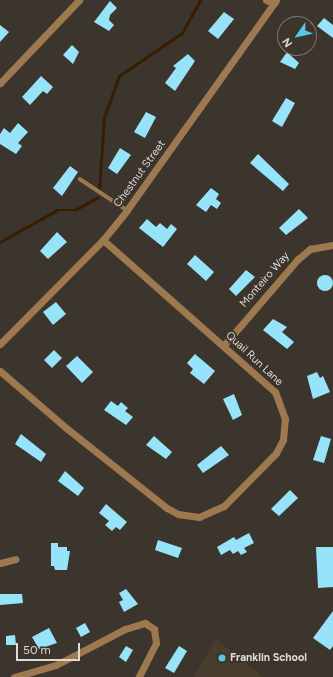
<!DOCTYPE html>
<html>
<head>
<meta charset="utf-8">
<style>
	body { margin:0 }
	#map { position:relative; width:333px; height:677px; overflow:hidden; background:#3c352d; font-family:Figtree,sans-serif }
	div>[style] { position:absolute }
	.built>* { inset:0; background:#483c2f }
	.stream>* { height:2.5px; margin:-1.25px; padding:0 1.25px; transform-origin:1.25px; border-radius:1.25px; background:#371e00 }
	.building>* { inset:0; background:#97e4fa }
	.round { border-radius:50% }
	.service>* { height:3.5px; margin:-1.75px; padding:0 1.75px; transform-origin:1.75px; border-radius:1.75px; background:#9e7950 }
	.minor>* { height:7px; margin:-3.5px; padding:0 3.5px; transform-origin:3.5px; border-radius:3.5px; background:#9e7950 }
	.dots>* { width:11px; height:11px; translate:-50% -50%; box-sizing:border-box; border:2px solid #3c352d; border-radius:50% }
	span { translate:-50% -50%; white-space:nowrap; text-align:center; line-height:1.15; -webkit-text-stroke:4px #3c352d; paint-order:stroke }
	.street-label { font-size:11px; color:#dfdad6 }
	.poi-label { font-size:11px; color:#dfdad6; font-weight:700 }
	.left { translate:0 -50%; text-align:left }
	.north { position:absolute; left:277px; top:16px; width:40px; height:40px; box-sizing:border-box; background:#3c352d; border:1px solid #7d7771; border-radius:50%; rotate:236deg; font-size:11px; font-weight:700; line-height:16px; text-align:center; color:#dfdad6 }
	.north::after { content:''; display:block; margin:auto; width:14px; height:18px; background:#59c8e4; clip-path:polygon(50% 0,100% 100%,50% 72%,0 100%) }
	.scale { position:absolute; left:16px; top:643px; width:64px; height:18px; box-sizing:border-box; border:2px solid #dfdad6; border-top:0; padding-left:5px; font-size:12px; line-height:14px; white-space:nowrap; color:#dfdad6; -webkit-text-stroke:3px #3c352d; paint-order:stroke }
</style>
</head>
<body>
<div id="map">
	<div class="built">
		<i style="clip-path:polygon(216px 639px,263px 677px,193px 677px)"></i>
	</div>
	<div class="stream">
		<i style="left:99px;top:190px;width:72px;rotate:-86deg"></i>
		<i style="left:104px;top:118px;width:45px;rotate:-70.3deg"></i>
		<i style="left:119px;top:76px;width:76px;rotate:-34.3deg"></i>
		<i style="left:182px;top:33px;width:38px;rotate:-61deg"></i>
		<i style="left:0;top:242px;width:65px;rotate:-29.3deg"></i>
		<i style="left:57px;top:210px;width:18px"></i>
		<i style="left:75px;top:210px;width:26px;rotate:-29deg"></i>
	</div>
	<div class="building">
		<i style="clip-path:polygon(110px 1px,117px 8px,110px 15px,109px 20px,114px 25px,109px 31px,94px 22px)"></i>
		<i style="clip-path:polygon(224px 12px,234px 19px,218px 39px,208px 31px)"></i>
		<i style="clip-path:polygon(324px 18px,333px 25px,333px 38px,317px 26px)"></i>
		<i style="clip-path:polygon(0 25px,9px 32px,0 42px)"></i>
		<i style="clip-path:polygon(72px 45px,79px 52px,73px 64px,63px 55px)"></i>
		<i style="clip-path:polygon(287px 52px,299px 63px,295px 69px,280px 62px)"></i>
		<i style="clip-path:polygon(188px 54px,195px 61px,175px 91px,165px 83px,176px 68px,173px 66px)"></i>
		<i style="clip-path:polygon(41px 76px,53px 87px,47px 94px,43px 91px,30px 105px,22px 97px)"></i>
		<i style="clip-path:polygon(286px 98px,295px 103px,282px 127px,272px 121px)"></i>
		<i style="clip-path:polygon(146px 112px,156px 117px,145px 138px,134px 132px)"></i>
		<i style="clip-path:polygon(18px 123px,28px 132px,18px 143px,22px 146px,16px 154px,0 144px,0 134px,4px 128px,10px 133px)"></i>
		<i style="clip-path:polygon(120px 148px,131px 155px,117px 174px,108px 168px)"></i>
		<i style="clip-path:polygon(258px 154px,289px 184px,283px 191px,250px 163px)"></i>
		<i style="clip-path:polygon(70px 166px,78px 172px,62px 196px,53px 188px)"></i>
		<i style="clip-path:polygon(211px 188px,219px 194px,216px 199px,221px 203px,217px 209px,211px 205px,206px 212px,196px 205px)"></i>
		<i style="clip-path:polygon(299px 209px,308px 218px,286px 235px,279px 228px)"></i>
		<i style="clip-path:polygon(147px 219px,156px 227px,160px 223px,167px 229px,171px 224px,177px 229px,163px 247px,139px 228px)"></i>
		<i style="clip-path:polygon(57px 232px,67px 242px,48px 259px,40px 251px)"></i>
		<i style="clip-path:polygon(195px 255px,214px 272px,206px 281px,187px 264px)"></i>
		<i style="clip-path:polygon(246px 270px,255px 277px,236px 296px,229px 289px)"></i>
		<i class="round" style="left:317px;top:275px;width:16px;height:16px"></i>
		<i style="clip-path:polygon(56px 302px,66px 314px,53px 325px,43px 312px)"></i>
		<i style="clip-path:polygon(273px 319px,287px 327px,282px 332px,294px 342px,287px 349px,263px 330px)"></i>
		<i style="clip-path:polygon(54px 350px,62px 358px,52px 368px,44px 360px)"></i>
		<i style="clip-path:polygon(195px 354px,215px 371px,204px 384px,190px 373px,193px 369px,187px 363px)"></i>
		<i style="clip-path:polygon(77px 356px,93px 372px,82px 383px,66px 366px)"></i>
		<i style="clip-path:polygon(317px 372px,320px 378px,323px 376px,330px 392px,313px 399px,307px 376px)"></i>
		<i style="clip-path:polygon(234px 394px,242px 415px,233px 420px,223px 399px)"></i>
		<i style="clip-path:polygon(111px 401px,118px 406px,121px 402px,128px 408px,125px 411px,133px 417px,126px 425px,104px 410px)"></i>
		<i style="clip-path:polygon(21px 434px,46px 454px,41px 462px,15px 444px)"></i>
		<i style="clip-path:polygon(154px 436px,172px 452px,166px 459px,146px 445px)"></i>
		<i style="clip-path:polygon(321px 436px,331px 439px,324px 463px,313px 460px)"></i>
		<i style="clip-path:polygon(221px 446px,229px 455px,203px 473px,197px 465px)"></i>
		<i style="clip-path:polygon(65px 471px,84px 488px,78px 496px,58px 481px)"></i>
		<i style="clip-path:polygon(290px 490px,298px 498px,279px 516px,271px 509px)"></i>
		<i style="clip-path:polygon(106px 504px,127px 522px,120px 530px,116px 527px,112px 531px,105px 525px,109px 521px,99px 513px)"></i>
		<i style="clip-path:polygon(249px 533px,254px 543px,244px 548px,247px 552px,241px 555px,238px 551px,233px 554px,230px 550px,221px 555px,217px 547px,234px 537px,236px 540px)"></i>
		<i style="clip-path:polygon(158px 540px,182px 548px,178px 558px,155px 550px)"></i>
		<i style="clip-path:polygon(51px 543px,58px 543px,58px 547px,67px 547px,67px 551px,70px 551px,67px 570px,55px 570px,54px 566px,51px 566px)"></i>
		<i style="clip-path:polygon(316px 547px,333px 547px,333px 587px,318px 588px)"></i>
		<i style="clip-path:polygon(126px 589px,138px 604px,124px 612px,119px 602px,123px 600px,119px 593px)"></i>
		<i style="clip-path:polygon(0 594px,22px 594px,23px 603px,0 605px)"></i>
		<i style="clip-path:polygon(333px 611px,333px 646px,330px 650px,313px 638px)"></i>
		<i style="clip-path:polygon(85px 623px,90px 632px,81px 637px,76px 628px)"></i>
		<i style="clip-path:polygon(49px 628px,57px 643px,39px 649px,32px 637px)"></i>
		<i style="clip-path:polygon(15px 635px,16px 645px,6px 645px,6px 636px)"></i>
		<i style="clip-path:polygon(126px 646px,133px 650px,126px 662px,119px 657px)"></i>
		<i style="clip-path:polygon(179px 646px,187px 651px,174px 673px,165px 668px)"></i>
	</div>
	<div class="service">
		<i style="left:80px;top:179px;width:56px;rotate:33.4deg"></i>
	</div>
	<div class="minor">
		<i style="left:266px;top:0;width:9px;rotate:21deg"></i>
		<i style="left:0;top:83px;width:115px;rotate:-46.4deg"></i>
		<i style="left:0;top:344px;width:146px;rotate:-45.3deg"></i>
		<i style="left:103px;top:240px;width:38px;rotate:-51deg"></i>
		<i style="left:127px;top:210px;width:257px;rotate:-54.6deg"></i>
		<i style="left:224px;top:345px;width:113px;rotate:-49.3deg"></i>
		<i style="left:298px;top:259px;width:16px;rotate:-40deg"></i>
		<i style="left:310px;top:249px;width:23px;rotate:-10deg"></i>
		<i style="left:0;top:371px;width:86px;rotate:40.7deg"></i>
		<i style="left:65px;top:427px;width:130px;rotate:38.5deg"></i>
		<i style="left:167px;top:508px;width:13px;rotate:29deg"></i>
		<i style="left:178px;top:514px;width:21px;rotate:8deg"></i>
		<i style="left:199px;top:517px;width:27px;rotate:-24deg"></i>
		<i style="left:224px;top:506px;width:74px;rotate:-45.5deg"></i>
		<i style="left:276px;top:453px;width:15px;rotate:-62deg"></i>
		<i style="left:283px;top:440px;width:21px;rotate:-85deg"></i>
		<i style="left:285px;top:419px;width:29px;rotate:-110deg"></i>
		<i style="left:275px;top:392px;width:230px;rotate:-138.5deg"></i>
		<i style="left:0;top:563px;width:16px;rotate:-14deg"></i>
		<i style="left:14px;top:677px;width:44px;rotate:-15.9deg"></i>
		<i style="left:56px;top:665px;width:78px;rotate:-27.6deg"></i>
		<i style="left:125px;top:629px;width:21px;rotate:-17deg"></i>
		<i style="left:145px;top:623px;width:11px;rotate:34deg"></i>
		<i style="left:154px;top:629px;width:14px;rotate:82deg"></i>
		<i style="left:156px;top:643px;width:38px;rotate:117deg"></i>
	</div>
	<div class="dots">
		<i style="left:222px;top:658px;background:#59c8e4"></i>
	</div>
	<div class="street-label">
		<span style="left:140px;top:174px;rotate:-54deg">Chestnut Street</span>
		<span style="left:265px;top:280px;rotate:-49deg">Monteiro Way</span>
		<span style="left:254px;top:359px;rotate:43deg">Quail Run Lane</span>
	</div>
	<div class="poi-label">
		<span class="left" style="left:230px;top:658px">Franklin School</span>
	</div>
	<div class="north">N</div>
	<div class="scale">50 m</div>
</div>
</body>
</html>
